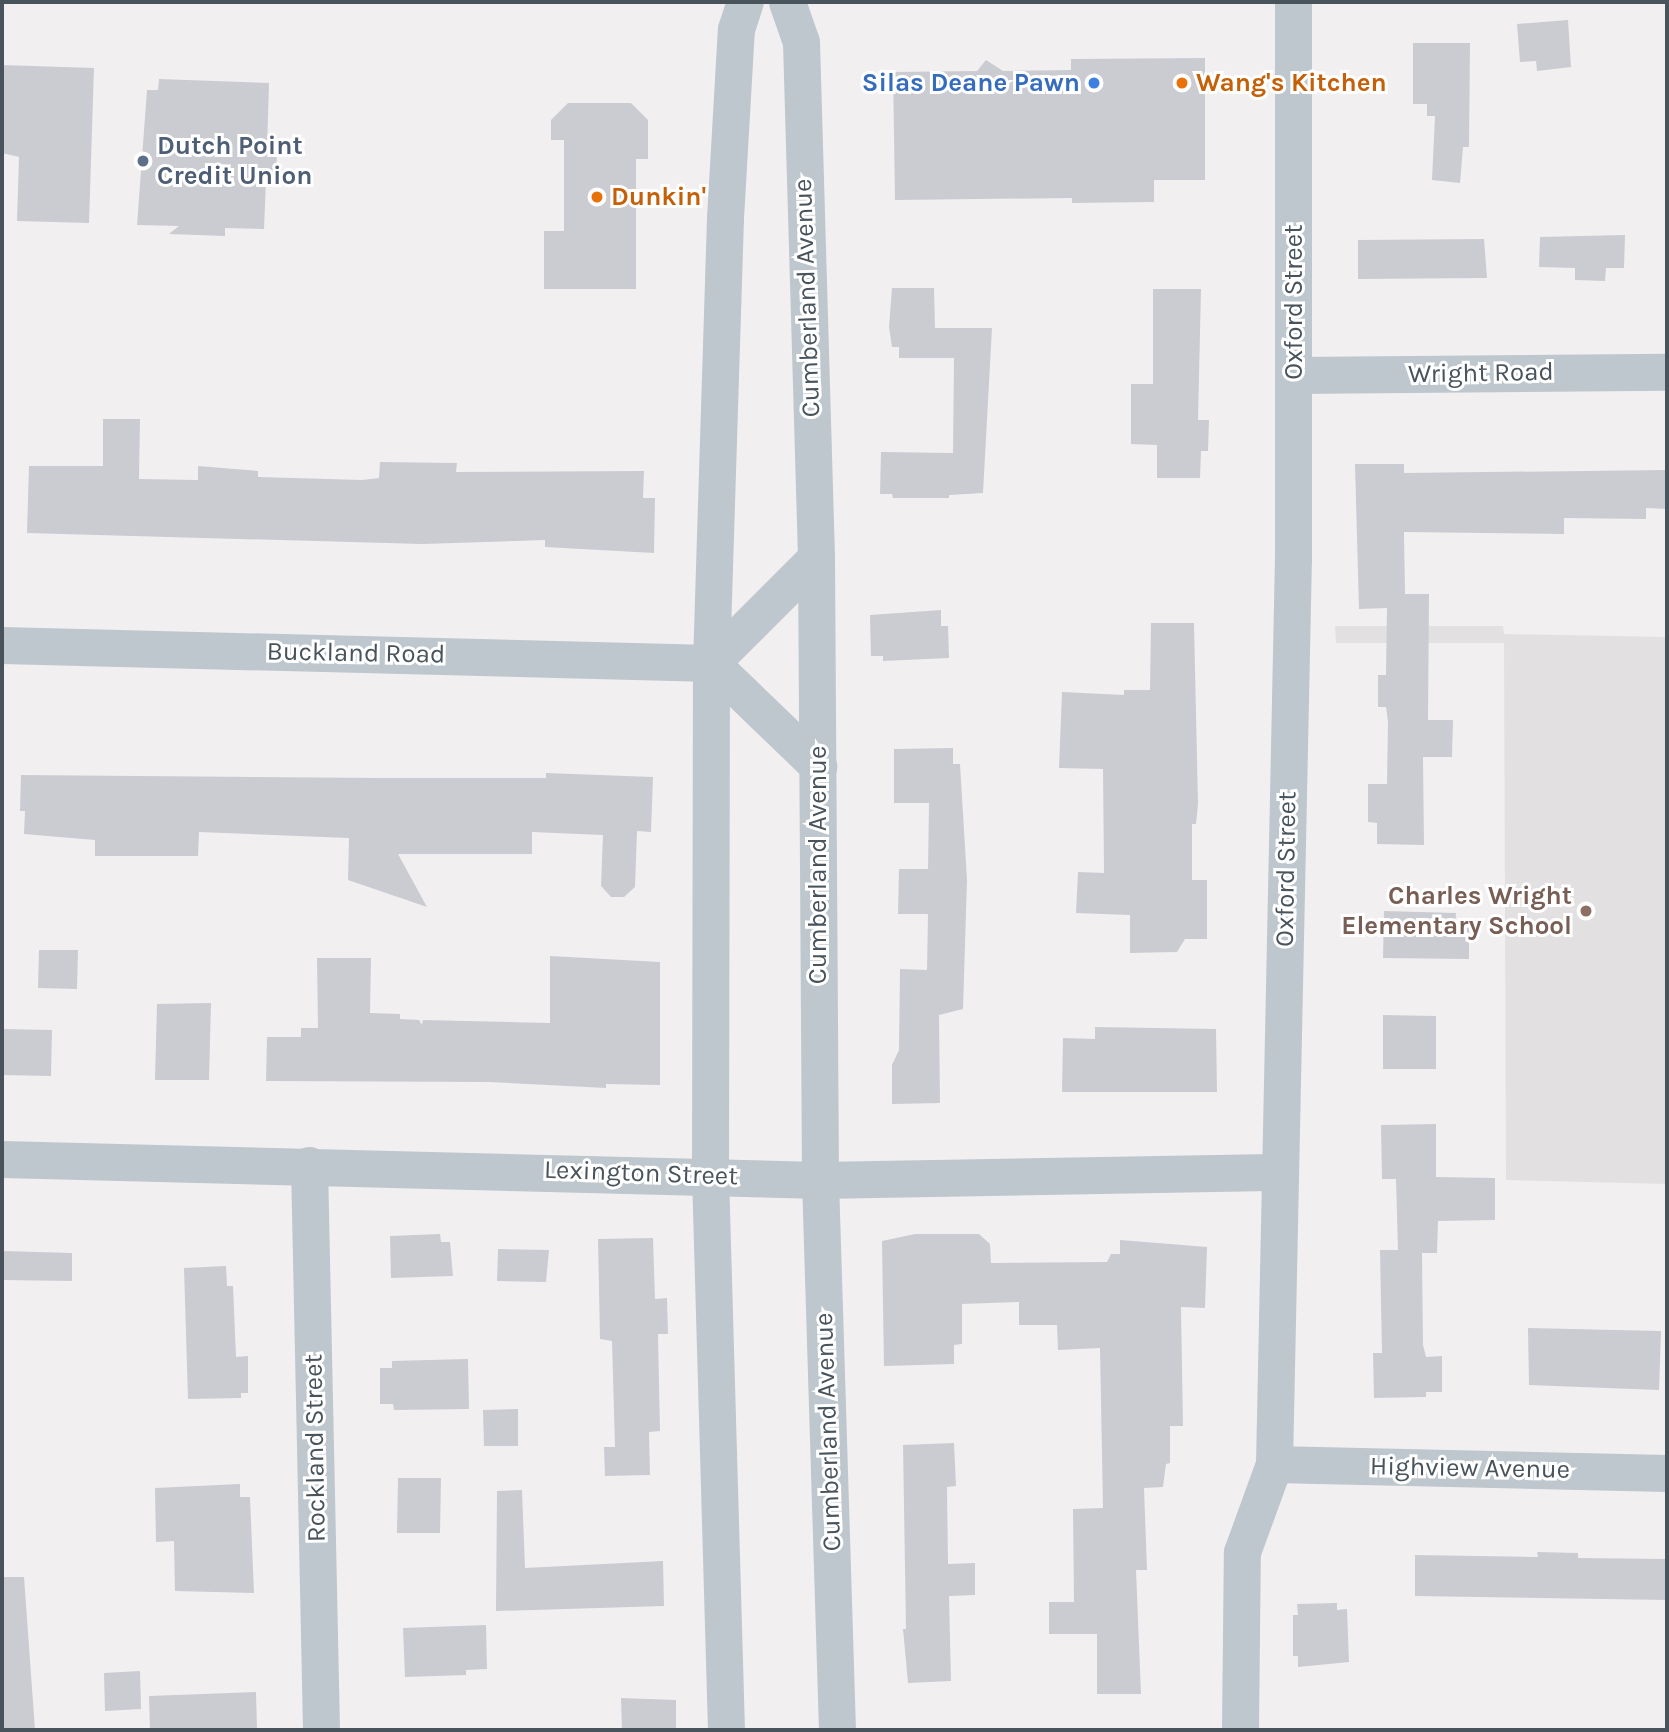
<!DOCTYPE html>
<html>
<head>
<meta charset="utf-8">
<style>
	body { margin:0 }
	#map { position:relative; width:1669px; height:1732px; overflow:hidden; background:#f2eff0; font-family:Karla,sans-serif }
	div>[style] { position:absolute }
	.education>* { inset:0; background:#e3e0e1 }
	.building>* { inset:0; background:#caccd2 }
	.street>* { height:37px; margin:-18.5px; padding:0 18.5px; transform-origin:18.5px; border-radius:18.5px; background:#bec7cd }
	.dots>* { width:19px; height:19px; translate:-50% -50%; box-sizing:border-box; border:4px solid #fff; border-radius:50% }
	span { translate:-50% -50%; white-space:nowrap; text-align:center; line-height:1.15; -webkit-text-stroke:6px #fff; paint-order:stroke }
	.shop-label { font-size:26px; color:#366cbe; font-weight:700 }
	.right { translate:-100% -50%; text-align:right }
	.food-label { font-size:26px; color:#c56008; font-weight:700 }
	.left { translate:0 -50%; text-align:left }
	.service-label { font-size:26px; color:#4e5e75; font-weight:700 }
	.street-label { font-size:26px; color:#48535c }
	.education-label { font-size:26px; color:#785e54; font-weight:700 }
	.frame { position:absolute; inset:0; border:4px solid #48535c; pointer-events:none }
</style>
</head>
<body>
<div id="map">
	<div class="education">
		<i style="clip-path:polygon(1335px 626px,1503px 626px,1504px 634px,1667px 637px,1667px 1184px,1506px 1180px,1504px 643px,1336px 643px)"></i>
	</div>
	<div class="building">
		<i style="clip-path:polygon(1568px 20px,1571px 67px,1537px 71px,1536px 61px,1520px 62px,1517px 24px)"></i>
		<i style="clip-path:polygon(1413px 43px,1470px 43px,1469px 147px,1463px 147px,1460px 183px,1432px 180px,1435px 116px,1427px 116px,1427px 104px,1413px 104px)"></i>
		<i style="clip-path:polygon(1205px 58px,1205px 180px,1154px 180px,1154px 202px,1072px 203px,1072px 198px,895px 200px,893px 72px,977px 71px,986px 60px,1003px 71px,1071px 70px,1071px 59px)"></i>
		<i style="clip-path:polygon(2px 65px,94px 68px,89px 223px,17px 221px,19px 157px,2px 153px)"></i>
		<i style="clip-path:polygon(159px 79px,269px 83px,267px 149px,277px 149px,276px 182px,266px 181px,264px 229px,225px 228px,225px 236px,169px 234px,179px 226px,137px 225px,147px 90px,158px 90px)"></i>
		<i style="clip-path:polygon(568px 103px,631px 103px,648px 120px,648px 159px,636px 159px,636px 289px,544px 289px,544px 231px,564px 231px,564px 140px,551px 140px,551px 120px)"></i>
		<i style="clip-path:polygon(1625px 235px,1624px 268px,1606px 268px,1605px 281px,1575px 280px,1575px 268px,1539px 267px,1540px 237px)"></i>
		<i style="clip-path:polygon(1484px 239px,1487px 278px,1358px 279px,1358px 240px)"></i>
		<i style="clip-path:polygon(892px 288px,934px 288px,935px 328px,992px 328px,983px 493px,949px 495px,949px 498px,893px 498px,892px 494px,880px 494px,881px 452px,953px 453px,954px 358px,899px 358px,899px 347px,892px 347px,889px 327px)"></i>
		<i style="clip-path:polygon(1153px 289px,1201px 289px,1198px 420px,1209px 420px,1208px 451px,1201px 451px,1200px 478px,1157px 478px,1157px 445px,1131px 444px,1131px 384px,1153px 384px)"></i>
		<i style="clip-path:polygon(103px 419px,140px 419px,139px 479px,198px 480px,198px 466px,258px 471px,258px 477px,362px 480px,379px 478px,380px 462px,457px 463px,456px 472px,644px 471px,643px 498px,655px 498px,654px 553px,545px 547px,545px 540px,422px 544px,27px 533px,29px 466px,103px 466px)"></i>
		<i style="clip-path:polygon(1355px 464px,1404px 464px,1404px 473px,1667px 470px,1667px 509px,1646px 508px,1646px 519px,1564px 518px,1564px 534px,1404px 532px,1405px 594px,1429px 594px,1428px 720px,1453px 720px,1452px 757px,1423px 757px,1424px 845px,1377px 844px,1377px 823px,1368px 822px,1368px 784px,1387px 784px,1388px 722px,1386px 707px,1378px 707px,1378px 675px,1386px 675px,1387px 608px,1359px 609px)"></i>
		<i style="clip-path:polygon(941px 610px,941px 626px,948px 626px,949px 658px,883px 661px,883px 656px,871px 656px,870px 615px)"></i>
		<i style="clip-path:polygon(1151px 623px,1194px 623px,1198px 804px,1196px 824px,1192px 824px,1192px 880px,1207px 880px,1207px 939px,1185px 939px,1177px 952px,1130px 953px,1130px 915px,1076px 913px,1078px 872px,1104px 873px,1103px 769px,1059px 768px,1062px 692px,1124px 695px,1124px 690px,1150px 690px)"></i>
		<i style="clip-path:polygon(953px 748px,953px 764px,960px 764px,967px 880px,963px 1009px,939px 1015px,940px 1103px,892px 1104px,892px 1065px,899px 1050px,900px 969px,927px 970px,928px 914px,898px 914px,899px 869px,928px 869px,929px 803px,894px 803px,894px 749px)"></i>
		<i style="clip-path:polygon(546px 773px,653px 777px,651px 832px,637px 831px,635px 887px,624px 897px,611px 897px,601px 886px,603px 835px,532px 832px,532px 854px,398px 854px,427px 907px,348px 880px,349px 838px,199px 832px,198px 856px,95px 856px,95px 840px,24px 834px,25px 811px,20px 811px,21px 775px,382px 778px,546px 778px)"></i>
		<i style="clip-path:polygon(1384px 911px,1456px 913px,1455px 928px,1469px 928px,1469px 959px,1383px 958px)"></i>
		<i style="clip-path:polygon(39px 950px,78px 950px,77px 989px,38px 988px)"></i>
		<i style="clip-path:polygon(550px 956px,660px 962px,660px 1085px,606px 1084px,606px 1088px,490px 1082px,266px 1081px,267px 1037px,301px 1037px,301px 1028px,318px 1028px,317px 958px,371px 958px,370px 1013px,400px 1014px,400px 1019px,419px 1020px,422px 1025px,423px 1020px,550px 1023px)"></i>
		<i style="clip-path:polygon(211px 1003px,209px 1080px,155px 1080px,157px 1004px)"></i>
		<i style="clip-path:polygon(1383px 1015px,1436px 1016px,1436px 1069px,1383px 1069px)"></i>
		<i style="clip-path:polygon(1095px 1027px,1216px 1029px,1217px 1092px,1062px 1092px,1063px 1038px,1095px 1039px)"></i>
		<i style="clip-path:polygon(2px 1029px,52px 1030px,51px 1076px,2px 1075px)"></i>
		<i style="clip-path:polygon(1436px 1124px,1436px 1177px,1495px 1178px,1495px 1220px,1438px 1221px,1437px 1253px,1422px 1253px,1423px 1345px,1426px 1357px,1442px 1356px,1442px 1392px,1426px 1392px,1426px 1397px,1374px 1398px,1373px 1353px,1382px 1353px,1380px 1250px,1398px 1250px,1396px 1179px,1382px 1179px,1381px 1125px)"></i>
		<i style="clip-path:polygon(440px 1234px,441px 1242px,450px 1242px,453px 1276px,391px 1278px,390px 1236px)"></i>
		<i style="clip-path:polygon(915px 1234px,979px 1234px,990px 1244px,991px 1263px,1107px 1262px,1111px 1254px,1120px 1254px,1120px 1240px,1207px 1247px,1205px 1308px,1181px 1307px,1183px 1426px,1170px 1426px,1170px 1463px,1166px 1464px,1163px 1487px,1144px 1488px,1147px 1570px,1136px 1570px,1141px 1694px,1097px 1694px,1097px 1634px,1049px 1634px,1049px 1602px,1074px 1602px,1073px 1509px,1103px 1508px,1100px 1348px,1058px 1350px,1057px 1325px,1019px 1325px,1019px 1302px,962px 1304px,962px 1344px,954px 1345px,954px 1364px,884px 1366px,882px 1241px)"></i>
		<i style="clip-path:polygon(653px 1238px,655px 1299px,667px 1298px,668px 1334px,658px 1334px,660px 1431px,649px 1432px,650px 1475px,605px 1476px,604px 1447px,615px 1447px,612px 1341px,600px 1339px,598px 1239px)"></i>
		<i style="clip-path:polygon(498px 1249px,549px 1250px,546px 1282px,497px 1281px)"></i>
		<i style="clip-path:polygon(2px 1251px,72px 1253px,72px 1281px,2px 1280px)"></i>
		<i style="clip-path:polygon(226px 1266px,227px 1286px,233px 1286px,236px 1357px,248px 1356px,248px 1393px,241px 1393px,241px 1398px,188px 1399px,184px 1268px)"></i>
		<i style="clip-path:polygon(1528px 1328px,1661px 1331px,1659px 1390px,1529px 1385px)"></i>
		<i style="clip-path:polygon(468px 1359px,469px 1409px,394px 1410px,393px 1404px,380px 1404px,380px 1368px,392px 1368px,392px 1361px)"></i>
		<i style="clip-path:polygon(518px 1409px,518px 1446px,484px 1446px,483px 1410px)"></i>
		<i style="clip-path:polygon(954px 1443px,956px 1486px,947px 1487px,948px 1564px,975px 1563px,975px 1595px,949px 1596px,951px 1681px,908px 1683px,903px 1629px,906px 1629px,903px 1445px)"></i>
		<i style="clip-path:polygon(398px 1478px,441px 1478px,440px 1533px,397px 1533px)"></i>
		<i style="clip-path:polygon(240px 1484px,240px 1497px,250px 1497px,254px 1593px,175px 1591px,174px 1541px,156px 1542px,155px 1488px)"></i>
		<i style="clip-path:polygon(522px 1490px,525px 1568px,663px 1561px,664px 1606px,496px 1611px,497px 1491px)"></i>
		<i style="clip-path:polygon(1537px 1552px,1578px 1553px,1578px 1558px,1667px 1559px,1667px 1600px,1415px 1596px,1415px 1555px,1538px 1557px)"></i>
		<i style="clip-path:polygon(2px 1577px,24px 1577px,35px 1730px,2px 1730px)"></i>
		<i style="clip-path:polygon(1337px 1603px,1337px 1610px,1347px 1609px,1349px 1662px,1298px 1667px,1298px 1656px,1293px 1656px,1293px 1615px,1298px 1615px,1297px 1604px)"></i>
		<i style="clip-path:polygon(486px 1625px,487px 1669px,466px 1670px,466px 1675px,405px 1677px,403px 1628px)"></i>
		<i style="clip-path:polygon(140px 1671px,141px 1709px,105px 1711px,104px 1673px)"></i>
		<i style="clip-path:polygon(256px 1692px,257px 1730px,150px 1730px,149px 1696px)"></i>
		<i style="clip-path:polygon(621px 1698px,676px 1700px,676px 1730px,622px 1730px)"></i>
	</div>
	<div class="street">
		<i style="left:787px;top:2px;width:42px;rotate:70.7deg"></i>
		<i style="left:801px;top:42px;width:516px;rotate:88.33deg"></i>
		<i style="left:816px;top:558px;width:622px;rotate:89.63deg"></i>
		<i style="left:820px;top:1180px;width:550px;rotate:88.23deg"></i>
		<i style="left:1294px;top:375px;width:373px;rotate:-0.5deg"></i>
		<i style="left:2px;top:645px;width:709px;rotate:1.45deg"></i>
		<i style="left:711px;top:663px;width:149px;rotate:43.9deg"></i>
		<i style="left:711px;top:663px;width:148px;rotate:-45deg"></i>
		<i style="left:2px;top:1159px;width:818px;rotate:1.47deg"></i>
		<i style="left:820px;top:1180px;width:460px;rotate:-1deg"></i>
		<i style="left:309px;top:1165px;width:565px;rotate:88.78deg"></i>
		<i style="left:1274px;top:1464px;width:393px;rotate:1.3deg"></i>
		<i style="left:726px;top:1730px;width:556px;rotate:-91.65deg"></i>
		<i style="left:710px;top:1174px;width:511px;rotate:-89.89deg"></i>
		<i style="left:711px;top:663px;width:445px;rotate:-88.2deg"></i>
		<i style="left:725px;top:218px;width:189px;rotate:-86.7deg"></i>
		<i style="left:736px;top:29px;width:28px;rotate:-72deg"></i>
		<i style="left:1240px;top:1730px;width:178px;rotate:-89.4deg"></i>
		<i style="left:1242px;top:1552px;width:94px;rotate:-70deg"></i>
		<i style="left:1274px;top:1464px;width:905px;rotate:-88.8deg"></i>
		<i style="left:1293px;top:559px;width:557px;rotate:-90deg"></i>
	</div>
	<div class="dots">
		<i style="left:1094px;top:83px;background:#3f7fe0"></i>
		<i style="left:1182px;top:83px;background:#e8710a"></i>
		<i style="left:143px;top:161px;background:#5c6f8a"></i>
		<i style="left:597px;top:197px;background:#e8710a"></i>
		<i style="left:1586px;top:911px;background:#8d6e63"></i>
	</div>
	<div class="shop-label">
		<span class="right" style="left:1080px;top:83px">Silas Deane Pawn</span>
	</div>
	<div class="food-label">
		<span class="left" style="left:1196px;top:83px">Wang's Kitchen</span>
		<span class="left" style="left:611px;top:197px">Dunkin'</span>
	</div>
	<div class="service-label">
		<span class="left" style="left:157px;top:161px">Dutch Point<br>Credit Union</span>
	</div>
	<div class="street-label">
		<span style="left:807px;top:298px;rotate:-92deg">Cumberland Avenue</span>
		<span style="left:1294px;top:302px;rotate:-90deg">Oxford Street</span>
		<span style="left:1481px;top:373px;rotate:-1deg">Wright Road</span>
		<span style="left:356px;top:653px;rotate:1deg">Buckland Road</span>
		<span style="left:818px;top:865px;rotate:-90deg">Cumberland Avenue</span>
		<span style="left:1286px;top:869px;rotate:-89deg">Oxford Street</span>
		<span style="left:641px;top:1173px;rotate:2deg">Lexington Street</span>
		<span style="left:828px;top:1432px;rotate:-92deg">Cumberland Avenue</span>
		<span style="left:315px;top:1448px;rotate:-91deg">Rockland Street</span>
		<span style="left:1470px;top:1468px;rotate:1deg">Highview Avenue</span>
	</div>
	<div class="education-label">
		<span class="right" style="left:1572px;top:911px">Charles Wright<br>Elementary School</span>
	</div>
	<div class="frame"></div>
</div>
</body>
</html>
